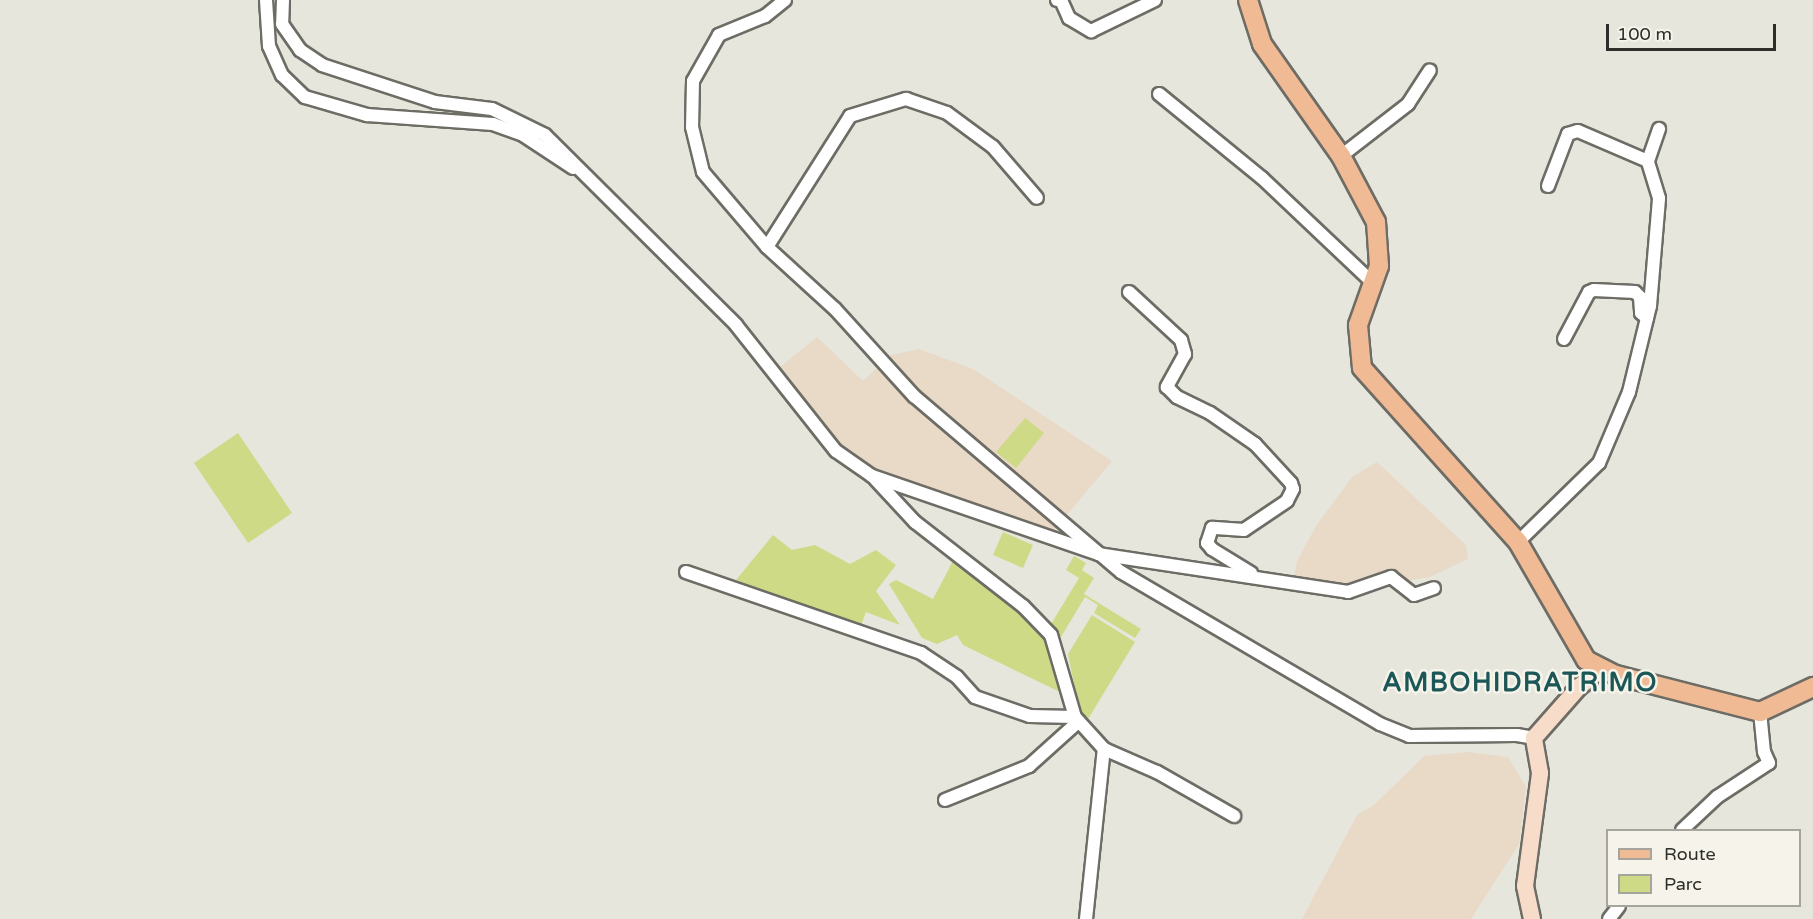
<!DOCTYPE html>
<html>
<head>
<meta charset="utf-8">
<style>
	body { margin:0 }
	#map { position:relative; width:1813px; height:919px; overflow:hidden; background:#e7e6dd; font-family:"Varela Round",sans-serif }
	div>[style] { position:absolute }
	.education>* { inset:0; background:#e9d9c7 }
	.green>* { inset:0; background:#ceda86 }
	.roads { filter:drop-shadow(2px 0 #6d6c65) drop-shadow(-2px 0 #6d6c65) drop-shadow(0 2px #6d6c65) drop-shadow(0 -2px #6d6c65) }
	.street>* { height:12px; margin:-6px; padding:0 6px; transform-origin:6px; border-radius:6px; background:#fff }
	.secondary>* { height:16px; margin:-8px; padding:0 8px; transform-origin:8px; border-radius:8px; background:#f8dcca }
	.primary>* { height:18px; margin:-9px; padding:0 9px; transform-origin:9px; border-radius:9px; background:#f0ba94 }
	span { translate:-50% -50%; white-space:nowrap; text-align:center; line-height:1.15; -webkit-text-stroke:5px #f5f3ea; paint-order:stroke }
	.district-label { font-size:26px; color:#1c5757; font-weight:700; letter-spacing:1.5px }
	.legend { position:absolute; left:1606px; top:829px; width:195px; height:78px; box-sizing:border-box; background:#f5f3ea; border:2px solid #a5a49d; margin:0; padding:8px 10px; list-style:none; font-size:18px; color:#2e2e2a }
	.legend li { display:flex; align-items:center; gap:12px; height:30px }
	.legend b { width:30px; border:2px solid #a5a49d }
	.scale { position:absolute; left:1606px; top:24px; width:170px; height:27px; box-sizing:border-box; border:3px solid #2e2e2a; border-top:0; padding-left:8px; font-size:18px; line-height:21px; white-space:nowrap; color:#2e2e2a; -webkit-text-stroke:4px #f5f3ea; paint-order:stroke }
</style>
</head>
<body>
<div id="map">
	<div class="education">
		<i style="clip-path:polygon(817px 337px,863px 381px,891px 355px,919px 349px,973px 369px,1112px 461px,1051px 534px,886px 475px,837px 447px,775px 371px)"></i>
		<i style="clip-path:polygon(1377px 462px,1466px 545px,1468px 559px,1430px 577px,1365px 588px,1294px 577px,1297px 561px,1316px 526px,1352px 477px)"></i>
		<i style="clip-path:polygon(1468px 752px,1508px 757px,1526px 787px,1519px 844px,1471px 919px,1302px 919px,1357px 815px,1374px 805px,1424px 756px)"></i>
	</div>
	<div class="green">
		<i style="clip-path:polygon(1025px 418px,1044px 433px,1016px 468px,996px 452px)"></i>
		<i style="clip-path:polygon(238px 433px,292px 513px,248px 543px,194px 463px)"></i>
		<i style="clip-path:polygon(1003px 532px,1033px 545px,1023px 568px,993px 555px)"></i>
		<i style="clip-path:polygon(773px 535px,792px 550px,815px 545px,850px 564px,876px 550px,896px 565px,876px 591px,900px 625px,866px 612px,860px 628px,736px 580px)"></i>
		<i style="clip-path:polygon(1074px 556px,1086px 563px,1082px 570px,1094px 578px,1084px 594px,1141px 629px,1135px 638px,1094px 613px,1098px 605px,1085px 597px,1061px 637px,1048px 629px,1079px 578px,1066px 570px)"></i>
		<i style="clip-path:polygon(954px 559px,1015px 604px,1043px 637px,1058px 663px,1062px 693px,963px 645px,957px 635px,937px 644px,922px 638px,889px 584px,896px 580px,933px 599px)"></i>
		<i style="clip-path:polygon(1092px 615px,1135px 642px,1088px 719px,1079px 709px,1068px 654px)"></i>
	</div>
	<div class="roads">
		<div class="street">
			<i style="left:266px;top:0;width:46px;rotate:86.3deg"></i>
			<i style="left:269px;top:46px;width:32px;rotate:66deg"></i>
			<i style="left:282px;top:75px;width:32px;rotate:44deg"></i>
			<i style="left:305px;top:97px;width:65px;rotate:16.2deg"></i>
			<i style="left:367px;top:115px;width:126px;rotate:4.1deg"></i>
			<i style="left:493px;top:124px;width:32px;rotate:20deg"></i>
			<i style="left:523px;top:135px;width:60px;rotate:33.4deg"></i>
			<i style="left:283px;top:0;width:24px;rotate:92deg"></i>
			<i style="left:282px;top:24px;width:32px;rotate:55deg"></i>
			<i style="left:300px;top:50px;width:27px;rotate:34deg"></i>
			<i style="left:322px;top:65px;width:119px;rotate:18.1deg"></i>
			<i style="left:435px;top:102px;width:57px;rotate:7deg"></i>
			<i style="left:492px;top:109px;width:59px;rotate:26.1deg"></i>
			<i style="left:545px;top:135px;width:269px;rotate:44.8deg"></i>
			<i style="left:736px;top:325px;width:161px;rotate:51.6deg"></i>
			<i style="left:836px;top:451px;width:44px;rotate:34.8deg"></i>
			<i style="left:872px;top:476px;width:239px;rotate:19deg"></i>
			<i style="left:1098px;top:554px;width:253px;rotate:8.6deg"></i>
			<i style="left:1348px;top:592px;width:46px;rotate:-19.2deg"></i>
			<i style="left:1391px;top:577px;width:29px;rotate:38deg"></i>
			<i style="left:1414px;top:595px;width:21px;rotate:-19deg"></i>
			<i style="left:785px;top:0;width:26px;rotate:141deg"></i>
			<i style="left:765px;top:16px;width:50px;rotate:157.6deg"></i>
			<i style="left:719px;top:35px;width:53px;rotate:119.5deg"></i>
			<i style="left:693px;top:81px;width:46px;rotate:91.2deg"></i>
			<i style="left:692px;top:127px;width:46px;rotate:76.3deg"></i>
			<i style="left:703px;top:172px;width:99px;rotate:49.5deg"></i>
			<i style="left:767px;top:247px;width:92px;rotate:42.4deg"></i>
			<i style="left:835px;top:309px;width:118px;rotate:47.8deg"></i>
			<i style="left:914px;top:396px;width:272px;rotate:40.4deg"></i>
			<i style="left:1121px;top:572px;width:300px;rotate:30.4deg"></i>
			<i style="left:1380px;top:724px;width:31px;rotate:22deg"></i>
			<i style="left:1409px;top:736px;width:108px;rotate:-0.5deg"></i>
			<i style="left:1517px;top:735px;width:17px;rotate:10deg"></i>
			<i style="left:1057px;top:0;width:4px"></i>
			<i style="left:1061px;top:0;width:20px;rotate:66deg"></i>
			<i style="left:1069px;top:18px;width:26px;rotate:31deg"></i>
			<i style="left:1091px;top:31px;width:71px;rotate:-25.8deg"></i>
			<i style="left:1159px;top:94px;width:133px;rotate:39.2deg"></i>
			<i style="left:1262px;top:178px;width:153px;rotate:43.4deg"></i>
			<i style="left:1341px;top:156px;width:85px;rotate:-37.8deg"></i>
			<i style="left:1408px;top:104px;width:40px;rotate:-57.1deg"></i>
			<i style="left:1548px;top:186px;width:56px;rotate:-69deg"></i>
			<i style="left:1568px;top:134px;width:10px;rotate:-17deg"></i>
			<i style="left:1578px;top:131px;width:76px;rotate:23.2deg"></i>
			<i style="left:767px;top:247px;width:155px;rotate:-57.6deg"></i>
			<i style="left:850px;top:116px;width:59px;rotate:-16.9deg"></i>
			<i style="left:906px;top:99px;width:43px;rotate:18.9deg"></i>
			<i style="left:947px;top:113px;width:57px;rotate:36.5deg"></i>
			<i style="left:993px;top:147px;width:67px;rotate:49.2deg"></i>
			<i style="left:1129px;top:292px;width:71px;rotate:42.7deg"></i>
			<i style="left:1181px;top:340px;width:15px;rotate:74deg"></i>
			<i style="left:1185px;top:354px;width:38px;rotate:119deg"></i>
			<i style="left:1167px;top:387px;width:14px;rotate:45deg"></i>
			<i style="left:1177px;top:397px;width:37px;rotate:26deg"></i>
			<i style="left:1210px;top:413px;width:55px;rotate:34.6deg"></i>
			<i style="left:1255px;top:444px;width:53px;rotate:47.3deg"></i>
			<i style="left:1291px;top:483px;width:6px;rotate:72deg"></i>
			<i style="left:1293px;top:489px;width:13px;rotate:117deg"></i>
			<i style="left:1287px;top:501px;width:52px;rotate:146deg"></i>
			<i style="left:1244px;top:530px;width:32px;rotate:-176deg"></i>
			<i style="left:1212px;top:528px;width:16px;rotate:108deg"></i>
			<i style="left:1207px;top:543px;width:8px;rotate:50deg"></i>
			<i style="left:1212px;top:549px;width:46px;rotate:31.6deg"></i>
			<i style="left:1564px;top:339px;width:53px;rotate:-62deg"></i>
			<i style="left:1589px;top:292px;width:5px;rotate:-22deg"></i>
			<i style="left:1594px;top:290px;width:41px;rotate:2.8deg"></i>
			<i style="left:1635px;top:292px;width:7px;rotate:45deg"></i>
			<i style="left:1640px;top:297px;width:16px;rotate:86deg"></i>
			<i style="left:1641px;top:313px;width:8px;rotate:40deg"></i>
			<i style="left:875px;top:479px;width:59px;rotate:47.1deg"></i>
			<i style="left:915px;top:522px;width:137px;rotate:37.9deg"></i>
			<i style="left:1023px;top:606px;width:40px;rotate:46deg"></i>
			<i style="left:1051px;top:635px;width:85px;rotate:73.7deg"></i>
			<i style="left:1075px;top:717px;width:43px;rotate:47.8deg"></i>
			<i style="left:1104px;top:749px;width:58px;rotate:23.5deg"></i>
			<i style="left:1157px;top:772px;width:89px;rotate:29.7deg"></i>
			<i style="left:1518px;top:542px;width:113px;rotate:-44.3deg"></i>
			<i style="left:1599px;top:463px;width:77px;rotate:-67.1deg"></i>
			<i style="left:1629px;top:392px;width:89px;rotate:-76.3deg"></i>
			<i style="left:1650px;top:306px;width:108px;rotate:-85.2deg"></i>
			<i style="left:1659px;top:198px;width:39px;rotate:-107deg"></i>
			<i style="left:1648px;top:161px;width:34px;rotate:-71deg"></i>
			<i style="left:686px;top:572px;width:249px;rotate:19deg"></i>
			<i style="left:921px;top:653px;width:43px;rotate:33.7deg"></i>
			<i style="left:957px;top:677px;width:27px;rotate:48deg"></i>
			<i style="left:975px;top:697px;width:58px;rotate:19.1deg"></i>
			<i style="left:1030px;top:716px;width:45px;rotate:1.3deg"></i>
			<i style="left:945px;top:800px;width:91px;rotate:-22deg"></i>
			<i style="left:1029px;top:766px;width:67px;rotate:-42deg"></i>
			<i style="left:1682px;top:830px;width:48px;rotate:-43.3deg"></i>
			<i style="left:1717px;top:797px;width:62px;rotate:-33.2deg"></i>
			<i style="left:1769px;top:763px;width:12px;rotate:-114deg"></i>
			<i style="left:1764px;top:752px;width:40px;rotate:-95.7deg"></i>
			<i style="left:1086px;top:919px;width:171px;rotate:-84deg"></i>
			<i style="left:1609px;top:919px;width:16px;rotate:-52deg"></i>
		</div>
		<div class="secondary">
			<i style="left:1532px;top:919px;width:34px;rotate:-102deg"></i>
			<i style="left:1525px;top:886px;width:114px;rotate:-82.4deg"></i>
			<i style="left:1540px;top:773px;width:36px;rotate:-100deg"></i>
			<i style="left:1534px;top:738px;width:68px;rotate:-48.6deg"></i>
			<i style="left:1579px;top:687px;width:27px;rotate:-39deg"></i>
		</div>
		<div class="primary">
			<i style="left:1248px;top:0;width:46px;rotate:72.3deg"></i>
			<i style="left:1262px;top:44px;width:137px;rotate:54.8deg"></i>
			<i style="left:1341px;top:156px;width:75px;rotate:62.1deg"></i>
			<i style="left:1376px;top:222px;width:44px;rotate:86.1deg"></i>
			<i style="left:1379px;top:266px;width:63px;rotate:109.6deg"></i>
			<i style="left:1358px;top:325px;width:43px;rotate:84.7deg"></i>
			<i style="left:1362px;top:368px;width:234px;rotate:48.1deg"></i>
			<i style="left:1518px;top:542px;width:136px;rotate:60deg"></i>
			<i style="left:1586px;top:660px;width:34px;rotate:27deg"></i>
			<i style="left:1616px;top:675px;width:149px;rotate:14.4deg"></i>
			<i style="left:1760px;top:712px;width:59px;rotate:-25.3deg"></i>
		</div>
	</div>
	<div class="district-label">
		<span style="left:1520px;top:683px">AMBOHIDRATRIMO</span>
	</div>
	<ul class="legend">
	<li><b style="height:8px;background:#f0ba94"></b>Route</li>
	<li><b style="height:16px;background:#ceda86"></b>Parc</li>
	</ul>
	<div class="scale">100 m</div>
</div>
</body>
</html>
